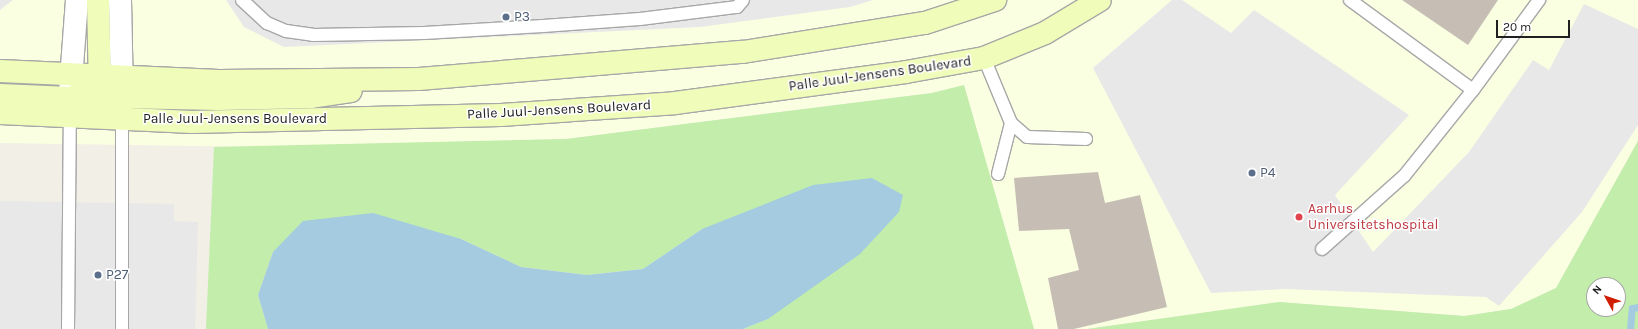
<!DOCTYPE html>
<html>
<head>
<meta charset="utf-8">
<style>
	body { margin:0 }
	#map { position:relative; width:1638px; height:329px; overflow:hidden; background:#f1efe6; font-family:Karla,sans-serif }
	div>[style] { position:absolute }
	.education>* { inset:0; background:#fbffe1 }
	.grass>* { inset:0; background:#c2edaa }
	.parking>* { inset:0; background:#e8e8e8 }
	.water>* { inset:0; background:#a5cbe0 }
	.stream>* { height:7px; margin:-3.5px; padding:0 3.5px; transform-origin:3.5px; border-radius:3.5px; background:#a5cbe0 }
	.building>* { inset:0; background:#c6beb5 }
	.roads { filter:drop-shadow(1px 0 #a7a7a7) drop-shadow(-1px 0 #a7a7a7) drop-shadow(0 1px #a7a7a7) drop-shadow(0 -1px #a7a7a7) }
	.lane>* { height:12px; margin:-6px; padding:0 6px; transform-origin:6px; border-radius:6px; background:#fff }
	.street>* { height:22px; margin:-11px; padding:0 11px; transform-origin:11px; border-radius:11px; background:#fff }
	.secondary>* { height:22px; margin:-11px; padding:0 11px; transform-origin:11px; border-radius:11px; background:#f0fcb9 }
	.dots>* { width:11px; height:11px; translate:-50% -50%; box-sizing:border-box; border:2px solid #fff; border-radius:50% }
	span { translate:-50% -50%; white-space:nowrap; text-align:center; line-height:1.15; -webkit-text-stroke:3px #fff; paint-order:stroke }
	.service-label { font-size:14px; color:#4e5e75 }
	.left { translate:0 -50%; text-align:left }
	.street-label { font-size:14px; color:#202020 }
	.health-label { font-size:14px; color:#be3a42 }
	.north { position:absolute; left:1586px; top:277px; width:40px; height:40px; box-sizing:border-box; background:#fff; border:1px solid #a6a6a6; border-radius:50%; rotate:310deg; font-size:11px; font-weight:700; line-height:16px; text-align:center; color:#202020 }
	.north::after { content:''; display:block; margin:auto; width:14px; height:18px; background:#d01c00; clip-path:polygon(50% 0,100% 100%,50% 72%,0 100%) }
	.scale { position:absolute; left:1496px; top:20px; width:74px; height:18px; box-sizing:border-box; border:2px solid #202020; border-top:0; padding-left:5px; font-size:12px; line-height:14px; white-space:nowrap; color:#202020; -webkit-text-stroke:3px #fff; paint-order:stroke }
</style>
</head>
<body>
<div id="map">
	<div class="education">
		<i style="clip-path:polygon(0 0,1638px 0,1638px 141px,1556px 288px,1511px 309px,1465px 316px,1279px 302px,1087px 329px,1034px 329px,964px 85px,932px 93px,566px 139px,261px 147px,0 143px)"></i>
	</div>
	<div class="grass">
		<i style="clip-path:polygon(964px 85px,1034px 329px,743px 329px,768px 319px,702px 229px,643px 269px,587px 275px,521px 267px,461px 239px,273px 252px,258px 295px,268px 329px,206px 329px,214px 147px,566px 139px,932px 93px)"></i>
		<i style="clip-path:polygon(evenodd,1638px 141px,1638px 329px,1087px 329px,1279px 302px,1464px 316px,1511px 309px,1556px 288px,1638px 141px,1594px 285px,1618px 285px,1618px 309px,1594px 309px,1594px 285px)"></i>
	</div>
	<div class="parking">
		<i style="clip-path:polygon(0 0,13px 0,0 10px)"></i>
		<i style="clip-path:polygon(226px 0,873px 0,850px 7px,700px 27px,284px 47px,244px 27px)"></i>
		<i style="clip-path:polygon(1172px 0,1182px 0,1231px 33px,1254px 10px,1409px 115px,1335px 195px,1373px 252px,1469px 152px,1533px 60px,1549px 70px,1584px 4px,1638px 29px,1638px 125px,1582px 212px,1499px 306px,1486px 297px,1284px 289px,1211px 293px,1093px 68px)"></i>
		<i style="clip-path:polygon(0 201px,174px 204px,174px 221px,198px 222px,195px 329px,0 329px)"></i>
	</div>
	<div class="water">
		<i style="clip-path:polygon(872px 178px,903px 195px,899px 212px,860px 254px,768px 319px,743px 329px,268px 329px,258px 295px,273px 252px,303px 221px,373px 213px,461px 239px,521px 267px,587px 275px,643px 269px,702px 229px,813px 185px)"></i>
	</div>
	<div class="stream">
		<i style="left:1630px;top:329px;width:21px;rotate:-85deg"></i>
		<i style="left:1632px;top:308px;width:6px;rotate:-9deg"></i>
	</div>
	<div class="building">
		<i style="clip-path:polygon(1402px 0,1498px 0,1468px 45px)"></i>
		<i style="clip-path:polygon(1098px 172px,1105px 203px,1140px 195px,1167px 307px,1074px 329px,1058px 329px,1048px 278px,1079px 270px,1069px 229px,1019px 231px,1014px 178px)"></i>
	</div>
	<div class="roads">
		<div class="lane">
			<i style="left:242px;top:0;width:34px;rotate:43deg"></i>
			<i style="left:267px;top:23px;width:21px;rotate:23deg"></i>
			<i style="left:286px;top:31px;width:27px;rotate:8deg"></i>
			<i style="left:313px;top:35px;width:111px;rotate:-1deg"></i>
			<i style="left:424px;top:33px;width:119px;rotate:-3.4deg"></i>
			<i style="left:543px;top:26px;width:97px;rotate:-4.1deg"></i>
			<i style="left:640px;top:19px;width:98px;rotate:-7.1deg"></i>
			<i style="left:737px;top:7px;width:9px;rotate:-49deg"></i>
			<i style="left:1350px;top:0;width:152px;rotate:36.2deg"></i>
			<i style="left:984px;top:58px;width:70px;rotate:67.4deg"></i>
			<i style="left:1011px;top:123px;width:21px;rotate:41deg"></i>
			<i style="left:1027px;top:137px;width:59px;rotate:1.9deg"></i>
			<i style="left:998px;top:174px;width:53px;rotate:-75.7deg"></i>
			<i style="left:1322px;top:249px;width:110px;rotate:-41.7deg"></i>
			<i style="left:1404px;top:176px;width:110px;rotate:-51.3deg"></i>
			<i style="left:1473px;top:90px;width:112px;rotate:-53.7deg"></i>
			<i style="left:68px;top:329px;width:213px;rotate:-89.5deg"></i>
			<i style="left:122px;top:329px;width:210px;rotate:-90deg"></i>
		</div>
		<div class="street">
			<i style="left:120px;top:0;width:95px;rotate:88.8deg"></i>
			<i style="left:70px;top:93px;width:93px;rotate:-85.7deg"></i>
		</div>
		<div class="secondary">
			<i style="left:98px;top:0;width:89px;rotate:88.7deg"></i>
			<i style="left:0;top:71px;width:219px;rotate:2.6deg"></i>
			<i style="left:219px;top:81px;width:200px;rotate:-0.6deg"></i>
			<i style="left:419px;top:79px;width:325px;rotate:-4.8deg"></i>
			<i style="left:743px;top:52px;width:184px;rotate:-9.1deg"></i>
			<i style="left:925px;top:23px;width:74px;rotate:-18.2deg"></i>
			<i style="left:0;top:95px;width:70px;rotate:2.5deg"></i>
			<i style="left:70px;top:98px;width:45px;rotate:-22deg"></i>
			<i style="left:0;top:113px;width:192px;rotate:2.7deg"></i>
			<i style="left:192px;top:122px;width:309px;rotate:-1.3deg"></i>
			<i style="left:501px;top:115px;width:174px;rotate:-3.9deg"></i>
			<i style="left:675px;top:103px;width:233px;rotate:-7.6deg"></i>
			<i style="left:906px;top:72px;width:79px;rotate:-10.2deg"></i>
			<i style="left:984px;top:58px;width:66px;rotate:-22.3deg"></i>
			<i style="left:1045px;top:33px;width:64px;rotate:-31deg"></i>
			<i style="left:75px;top:114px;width:50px;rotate:-19.9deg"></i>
			<i style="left:122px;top:97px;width:96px;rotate:1.2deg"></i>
			<i style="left:218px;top:99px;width:92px;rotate:-1.2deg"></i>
			<i style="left:310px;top:97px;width:41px;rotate:-8.3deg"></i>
		</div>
	</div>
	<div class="dots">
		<i style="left:506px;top:17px;background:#5c6f8a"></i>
		<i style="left:1252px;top:173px;background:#5c6f8a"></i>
		<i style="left:1299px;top:217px;background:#e0444e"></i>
		<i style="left:98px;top:275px;background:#5c6f8a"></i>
	</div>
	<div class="service-label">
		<span class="left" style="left:514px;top:17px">P3</span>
		<span class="left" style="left:1260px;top:173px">P4</span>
		<span class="left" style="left:106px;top:275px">P27</span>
	</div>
	<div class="street-label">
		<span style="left:880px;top:74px;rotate:-8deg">Palle Juul-Jensens Boulevard</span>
		<span style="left:559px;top:110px;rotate:-3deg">Palle Juul-Jensens Boulevard</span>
		<span style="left:235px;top:119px">Palle Juul-Jensens Boulevard</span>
	</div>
	<div class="health-label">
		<span class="left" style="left:1308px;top:217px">Aarhus<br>Universitetshospital</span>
	</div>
	<div class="north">N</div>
	<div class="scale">20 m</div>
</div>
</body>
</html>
